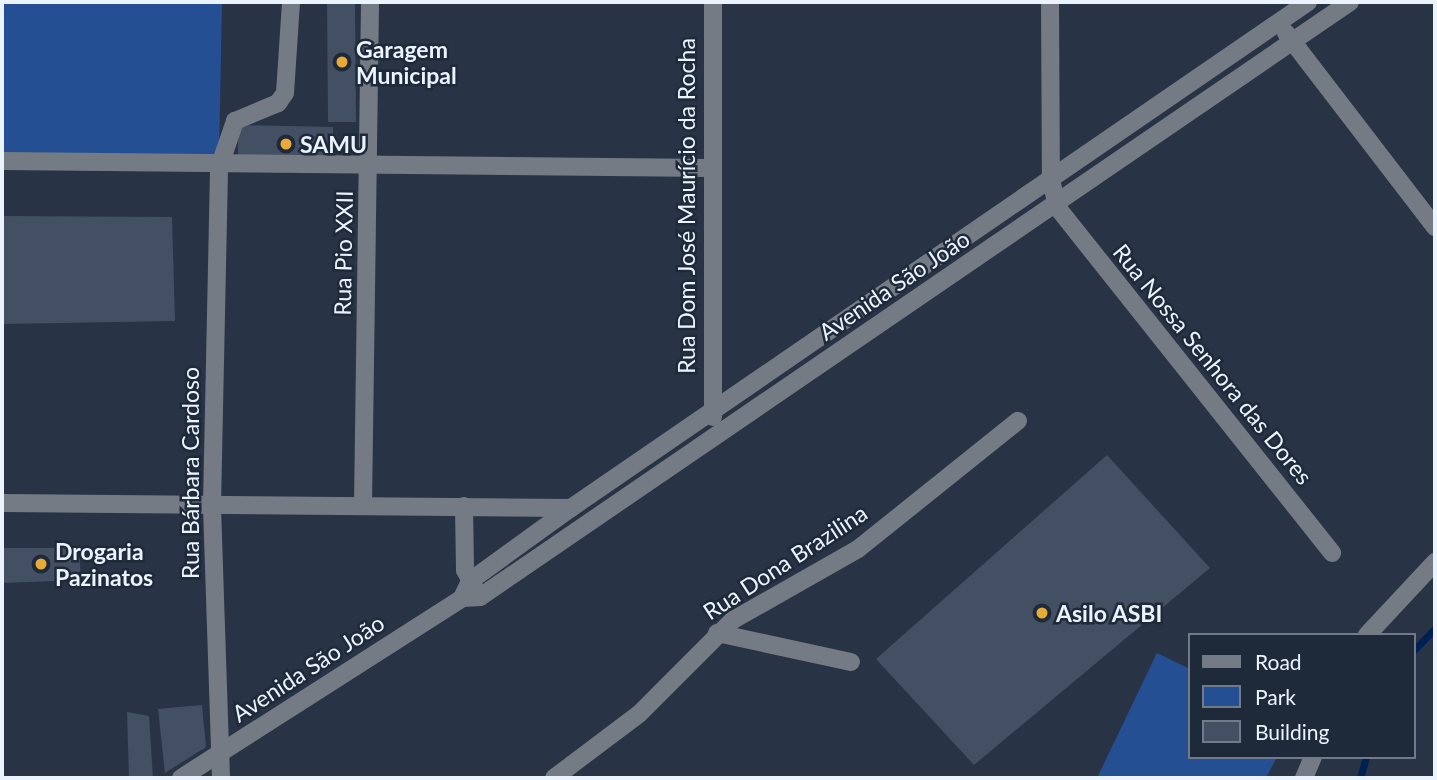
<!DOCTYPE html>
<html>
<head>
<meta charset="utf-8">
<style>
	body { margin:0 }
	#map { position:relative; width:1437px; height:780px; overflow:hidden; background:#283345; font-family:Lato,sans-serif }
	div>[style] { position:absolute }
	.green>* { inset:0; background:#245093 }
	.stream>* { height:7px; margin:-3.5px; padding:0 3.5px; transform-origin:3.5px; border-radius:3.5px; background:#002054 }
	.building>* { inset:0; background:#434f62 }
	.minor>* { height:18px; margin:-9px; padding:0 9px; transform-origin:9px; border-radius:9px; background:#757b85 }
	.dots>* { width:19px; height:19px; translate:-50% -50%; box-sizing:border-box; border:4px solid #1e293a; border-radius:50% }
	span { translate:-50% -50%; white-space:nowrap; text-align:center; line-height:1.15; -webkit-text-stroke:5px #1e293a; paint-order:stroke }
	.poi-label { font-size:23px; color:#ebf3fe; font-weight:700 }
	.left { translate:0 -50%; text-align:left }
	.street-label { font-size:23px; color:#ebf3fe }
	.frame { position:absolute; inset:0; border:4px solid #ebf3fe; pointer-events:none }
	.legend { position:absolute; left:1188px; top:633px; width:228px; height:126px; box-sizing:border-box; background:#1e293a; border:2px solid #707a88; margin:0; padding:9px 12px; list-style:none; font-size:21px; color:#ebf3fe }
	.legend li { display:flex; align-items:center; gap:14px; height:35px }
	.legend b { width:35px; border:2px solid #707a88 }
</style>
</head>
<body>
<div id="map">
	<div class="green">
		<i style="clip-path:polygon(2px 2px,222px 2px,219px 155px,2px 154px)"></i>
		<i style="clip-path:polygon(1157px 653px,1190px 669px,1190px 757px,1277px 757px,1266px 778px,1097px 778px)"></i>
	</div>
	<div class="stream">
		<i style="left:1414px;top:650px;width:30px;rotate:-46deg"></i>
		<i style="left:1360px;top:778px;width:22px;rotate:-74deg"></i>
	</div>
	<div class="building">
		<i style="clip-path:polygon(327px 2px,355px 2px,356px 122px,328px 122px)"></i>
		<i style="clip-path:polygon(238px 125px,333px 127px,333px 161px,238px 160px)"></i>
		<i style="clip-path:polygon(2px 216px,172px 217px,175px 321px,2px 324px)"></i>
		<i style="clip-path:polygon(1107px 455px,1210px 568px,974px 765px,876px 659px)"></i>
		<i style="clip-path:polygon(2px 548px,79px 548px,81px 580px,2px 583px)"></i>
		<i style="clip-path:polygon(202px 705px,206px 747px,165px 773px,158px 709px)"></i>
		<i style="clip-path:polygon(127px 712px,149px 716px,153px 778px,129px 778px)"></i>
	</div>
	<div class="minor">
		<i style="left:713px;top:2px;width:415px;rotate:90deg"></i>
		<i style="left:1050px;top:2px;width:177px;rotate:89.7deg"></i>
		<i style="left:1051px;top:179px;width:29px;rotate:78deg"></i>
		<i style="left:1057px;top:207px;width:442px;rotate:51.5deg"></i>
		<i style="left:1286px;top:33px;width:245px;rotate:52.5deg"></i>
		<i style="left:2px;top:161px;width:708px;rotate:0.57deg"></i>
		<i style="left:2px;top:503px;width:569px;rotate:0.5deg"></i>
		<i style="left:363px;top:505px;width:503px;rotate:-89.2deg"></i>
		<i style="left:464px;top:506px;width:64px;rotate:89.1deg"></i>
		<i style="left:465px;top:570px;width:24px;rotate:62deg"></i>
		<i style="left:462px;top:598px;width:19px;rotate:-65deg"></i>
		<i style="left:470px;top:581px;width:125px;rotate:-35.9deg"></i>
		<i style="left:571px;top:508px;width:894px;rotate:-34.47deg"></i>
		<i style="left:717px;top:633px;width:137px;rotate:12.2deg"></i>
		<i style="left:1367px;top:635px;width:100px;rotate:-47deg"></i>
		<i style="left:181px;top:778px;width:334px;rotate:-32.6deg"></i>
		<i style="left:462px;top:598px;width:18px;rotate:-3deg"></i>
		<i style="left:480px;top:597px;width:1054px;rotate:-34.37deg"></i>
		<i style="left:221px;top:778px;width:273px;rotate:-91.9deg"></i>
		<i style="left:212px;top:505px;width:337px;rotate:-88.8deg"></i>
		<i style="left:219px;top:168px;width:50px;rotate:-71.2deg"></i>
		<i style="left:235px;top:121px;width:47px;rotate:-22.7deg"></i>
		<i style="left:278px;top:103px;width:12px;rotate:-55deg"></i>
		<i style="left:285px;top:93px;width:91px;rotate:-86.2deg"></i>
		<i style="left:554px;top:778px;width:106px;rotate:-37deg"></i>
		<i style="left:639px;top:714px;width:133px;rotate:-45deg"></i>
		<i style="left:733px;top:620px;width:144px;rotate:-29.6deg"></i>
		<i style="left:858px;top:549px;width:205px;rotate:-38.7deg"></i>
		<i style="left:1304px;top:778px;width:23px;rotate:-67deg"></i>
	</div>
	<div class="dots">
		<i style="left:342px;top:62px;background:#e8ab37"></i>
		<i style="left:286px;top:144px;background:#e8ab37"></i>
		<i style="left:41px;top:564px;background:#e8ab37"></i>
		<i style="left:1042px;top:613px;background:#e8ab37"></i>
	</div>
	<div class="poi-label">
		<span class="left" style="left:356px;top:62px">Garagem<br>Municipal</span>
		<span class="left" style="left:300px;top:144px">SAMU</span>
		<span class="left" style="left:55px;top:564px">Drogaria<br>Pazinatos</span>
		<span class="left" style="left:1056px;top:613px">Asilo ASBI</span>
	</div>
	<div class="street-label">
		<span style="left:686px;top:206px;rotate:-90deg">Rua Dom José Maurício da Rocha</span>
		<span style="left:343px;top:253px;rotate:-89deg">Rua Pio XXII</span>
		<span style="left:894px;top:285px;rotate:-34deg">Avenida São João</span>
		<span style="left:1213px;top:364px;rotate:51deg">Rua Nossa Senhora das Dores</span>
		<span style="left:190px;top:473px;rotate:-90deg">Rua Bárbara Cardoso</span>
		<span style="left:785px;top:562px;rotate:-33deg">Rua Dona Brazilina</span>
		<span style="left:308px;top:668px;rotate:-33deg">Avenida São João</span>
	</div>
	<div class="frame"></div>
	<ul class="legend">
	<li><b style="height:9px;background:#757b85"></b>Road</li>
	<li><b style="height:19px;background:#245093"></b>Park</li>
	<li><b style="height:19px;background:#434f62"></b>Building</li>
	</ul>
</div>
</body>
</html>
